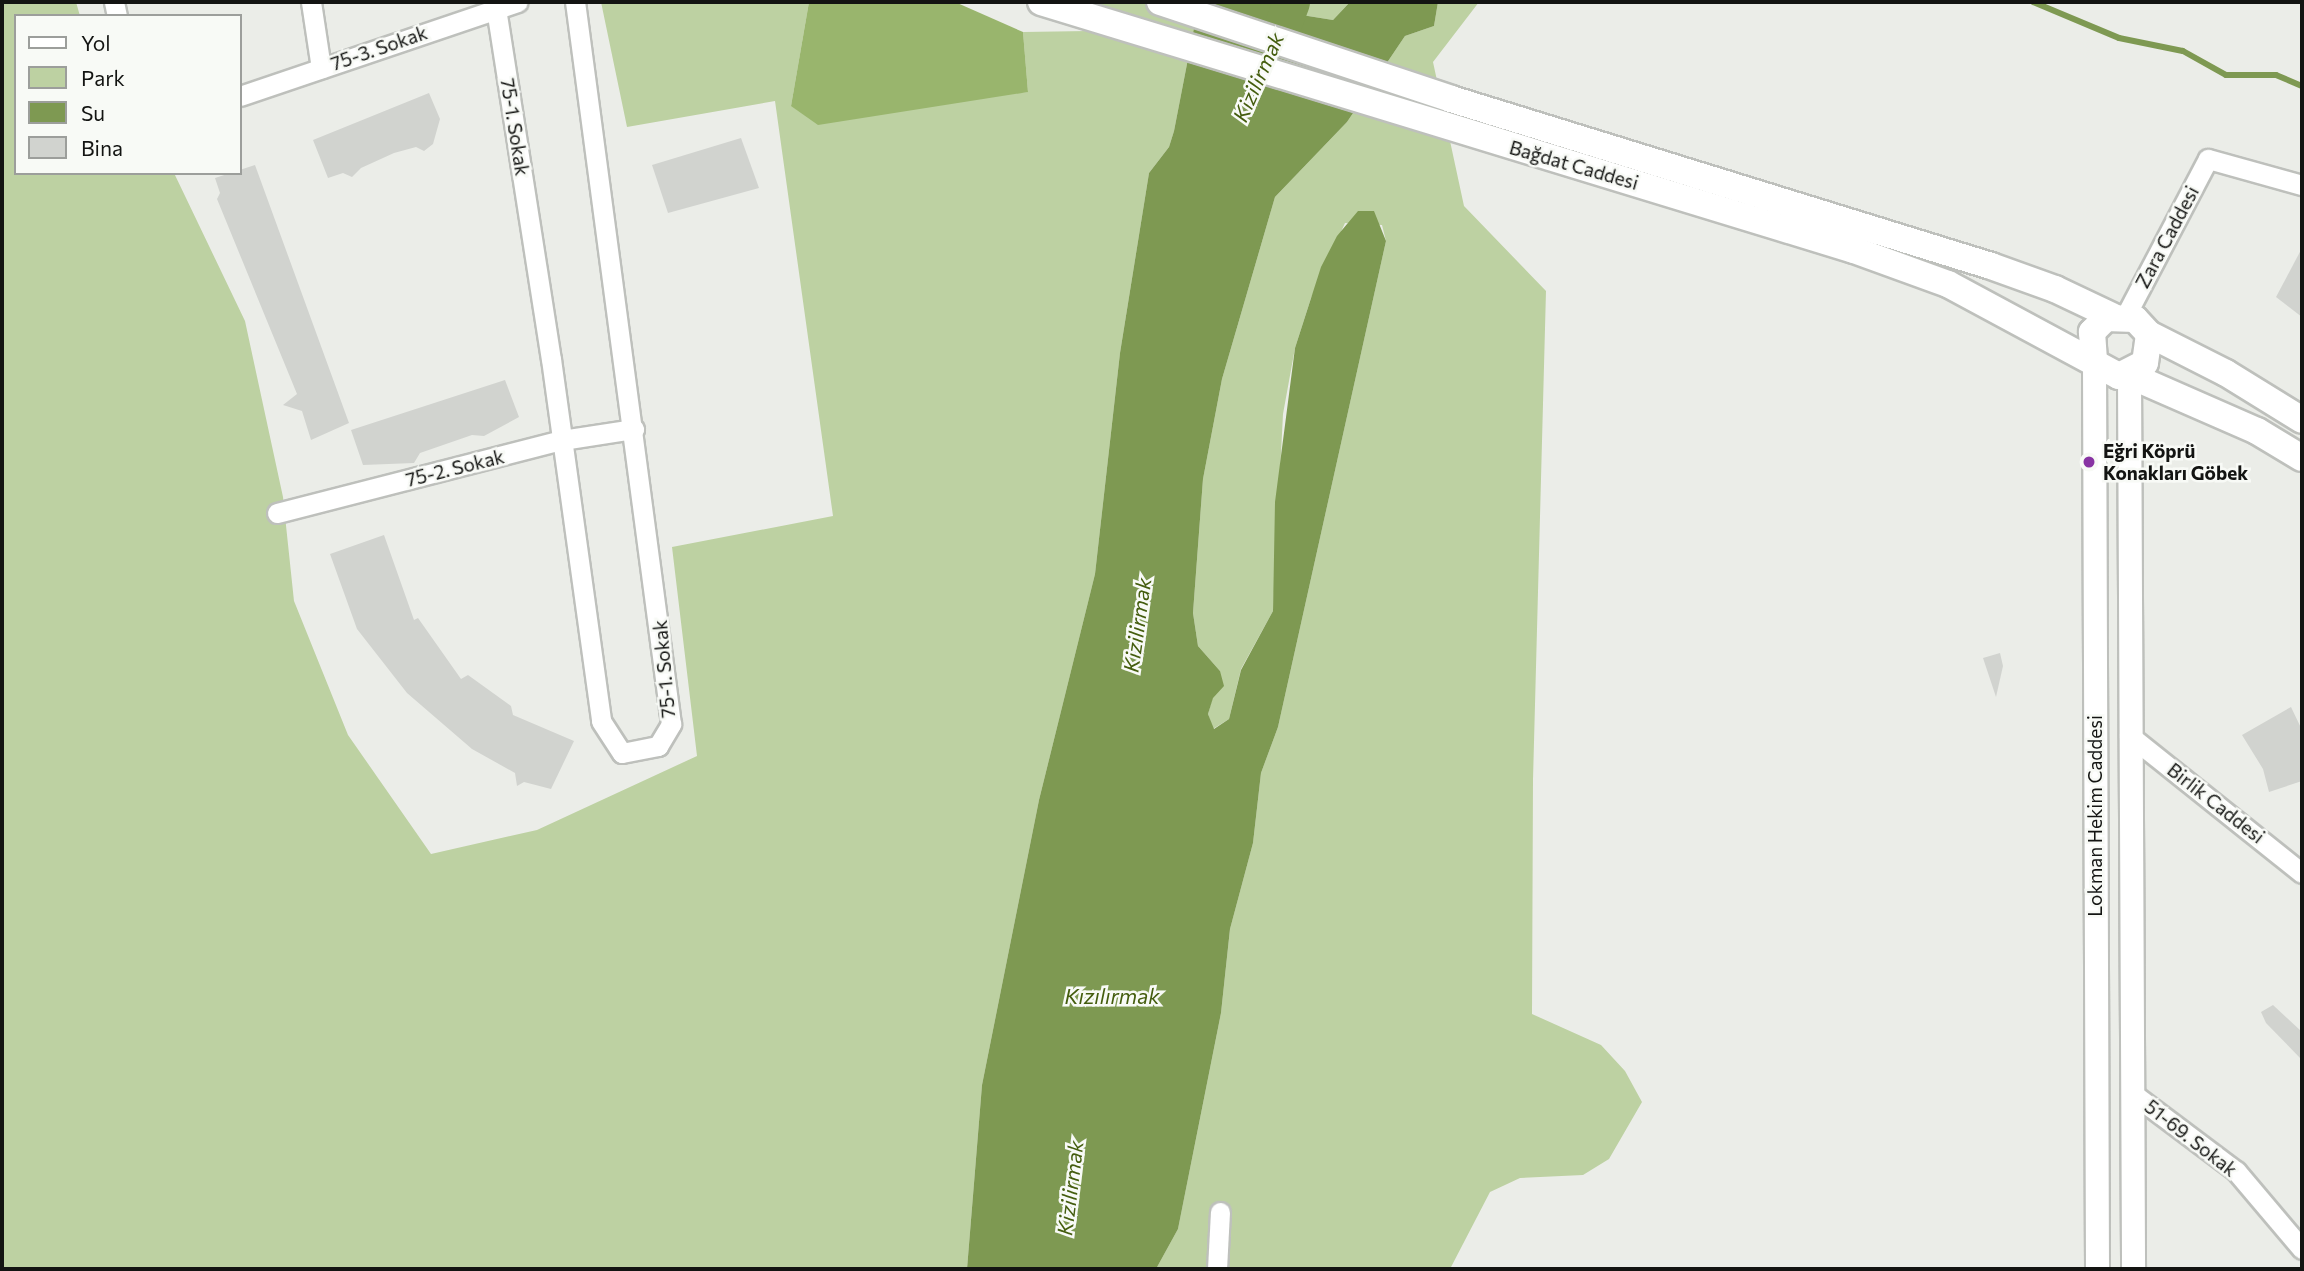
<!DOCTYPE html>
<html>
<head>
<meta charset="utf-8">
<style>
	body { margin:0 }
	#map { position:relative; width:2304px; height:1271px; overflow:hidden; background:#ebede8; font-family:Commissioner,sans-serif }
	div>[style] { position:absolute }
	.green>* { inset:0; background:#bdd1a2 }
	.forest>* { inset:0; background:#99b56d }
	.water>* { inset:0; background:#7e9952 }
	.stream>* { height:6px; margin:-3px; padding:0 3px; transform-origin:3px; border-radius:3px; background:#7e9952 }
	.river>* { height:37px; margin:-18.5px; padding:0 18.5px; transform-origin:18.5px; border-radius:18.5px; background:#7e9952 }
	.building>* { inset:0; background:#d1d3cf }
	.roads { filter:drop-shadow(2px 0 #bec0bc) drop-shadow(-2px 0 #bec0bc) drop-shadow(0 2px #bec0bc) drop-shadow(0 -2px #bec0bc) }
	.minor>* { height:19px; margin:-9.5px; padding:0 9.5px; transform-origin:9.5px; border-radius:9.5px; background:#fff }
	.tertiary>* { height:23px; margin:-11.5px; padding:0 11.5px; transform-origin:11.5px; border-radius:11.5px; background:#fff }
	.secondary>* { height:26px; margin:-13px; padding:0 13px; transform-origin:13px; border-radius:13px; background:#fff }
	.dots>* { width:19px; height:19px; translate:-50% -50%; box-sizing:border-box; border:4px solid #f8faf6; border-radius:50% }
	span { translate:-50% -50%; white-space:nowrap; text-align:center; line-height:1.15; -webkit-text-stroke:5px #f8faf6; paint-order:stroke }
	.street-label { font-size:19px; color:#131412 }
	.poi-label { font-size:19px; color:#131412; font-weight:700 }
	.left { translate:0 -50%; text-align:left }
	.water-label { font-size:21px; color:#445d0e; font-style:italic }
	.frame { position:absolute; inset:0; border:4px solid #131412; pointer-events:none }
	.legend { position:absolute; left:14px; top:14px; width:228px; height:161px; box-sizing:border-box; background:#f8faf6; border:2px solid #9c9e9b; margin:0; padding:9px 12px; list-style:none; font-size:21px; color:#131412 }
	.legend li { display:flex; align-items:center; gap:14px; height:35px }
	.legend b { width:35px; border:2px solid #9c9e9b }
</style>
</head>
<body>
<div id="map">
	<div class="green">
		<i style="clip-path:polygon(2px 2px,76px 2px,80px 16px,16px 16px,16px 173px,174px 173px,245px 321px,283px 497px,294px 601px,348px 735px,431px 854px,537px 830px,697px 756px,672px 547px,833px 516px,775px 101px,627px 127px,601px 2px,809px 2px,791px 106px,1028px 92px,1023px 32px,1088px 31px,1082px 2px,1199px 2px,1174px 131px,1169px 147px,1149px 173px,1120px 353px,1095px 574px,1039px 800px,982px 1085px,967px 1269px,2px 1269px)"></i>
		<i style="clip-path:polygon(1278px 2px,1350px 2px,1333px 20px,1283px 12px)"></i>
		<i style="clip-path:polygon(1438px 2px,1479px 2px,1433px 62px,1464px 206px,1546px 291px,1533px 780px,1532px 1014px,1601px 1045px,1625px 1071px,1642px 1102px,1609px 1159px,1583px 1175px,1520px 1178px,1490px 1192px,1450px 1269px,1156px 1269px,1178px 1229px,1221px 1013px,1230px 929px,1253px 843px,1261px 773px,1278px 727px,1386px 241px,1382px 225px,1345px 223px,1311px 298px,1295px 348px,1283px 414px,1273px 611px,1241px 669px,1229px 719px,1213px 729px,1208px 714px,1220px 671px,1198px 646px,1193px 613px,1203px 479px,1222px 379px,1275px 197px,1347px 122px,1405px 36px,1434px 26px)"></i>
	</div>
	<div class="forest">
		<i style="clip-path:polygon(809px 2px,955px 2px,1023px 32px,1028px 92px,818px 125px,791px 106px)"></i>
	</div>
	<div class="water">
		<i style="clip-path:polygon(1199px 2px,1278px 2px,1283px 12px,1333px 20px,1350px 2px,1438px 2px,1434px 26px,1405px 36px,1347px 122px,1275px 197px,1222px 379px,1203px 479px,1193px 613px,1198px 646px,1220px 671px,1224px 686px,1213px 698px,1208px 714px,1214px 729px,1229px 719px,1241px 670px,1273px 611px,1275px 502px,1295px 348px,1321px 267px,1337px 236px,1358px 211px,1374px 211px,1386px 241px,1278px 727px,1261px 773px,1253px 843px,1230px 929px,1221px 1013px,1178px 1229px,1156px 1269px,967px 1269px,982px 1085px,1039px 800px,1095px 574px,1120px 353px,1149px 173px,1169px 147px,1174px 131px)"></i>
	</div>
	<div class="stream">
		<i style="left:2033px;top:2px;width:93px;rotate:22.7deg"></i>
		<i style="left:2119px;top:38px;width:65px;rotate:11.5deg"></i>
		<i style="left:2183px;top:51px;width:49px;rotate:29.2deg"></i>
		<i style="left:2226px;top:75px;width:50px"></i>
		<i style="left:2276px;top:75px;width:28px;rotate:23deg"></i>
	</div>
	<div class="river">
		<i style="left:1270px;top:59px;width:61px;rotate:-69.8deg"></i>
	</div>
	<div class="building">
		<i style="clip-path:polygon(429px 93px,440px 119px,433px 144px,424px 151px,416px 147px,394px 153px,361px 168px,352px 177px,343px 173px,328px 178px,313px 140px)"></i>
		<i style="clip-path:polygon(741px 138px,759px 188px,668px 213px,652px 165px)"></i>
		<i style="clip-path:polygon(255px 165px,349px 423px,311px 440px,302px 411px,283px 405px,297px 394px,217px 199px,220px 193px,215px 178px)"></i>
		<i style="clip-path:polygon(2302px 248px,2302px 317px,2276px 297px)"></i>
		<i style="clip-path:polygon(505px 380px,519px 417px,484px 436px,472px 435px,420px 453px,414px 463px,363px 465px,351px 430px)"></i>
		<i style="clip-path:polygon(384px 535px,414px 620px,418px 618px,461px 679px,468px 675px,511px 706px,513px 715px,574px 741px,551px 789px,524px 782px,517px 786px,515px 773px,472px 749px,407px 693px,357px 629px,330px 554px)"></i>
		<i style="clip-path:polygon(2000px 653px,2003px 666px,1996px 697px,1983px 658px)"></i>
		<i style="clip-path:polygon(2291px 707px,2302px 730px,2302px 781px,2269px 792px,2263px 769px,2242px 735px)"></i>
		<i style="clip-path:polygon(2273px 1005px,2302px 1032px,2302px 1060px,2266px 1023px,2261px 1012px)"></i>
	</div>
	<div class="roads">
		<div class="minor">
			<i style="left:114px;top:2px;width:14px;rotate:78deg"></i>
			<i style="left:311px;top:2px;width:67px;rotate:81.4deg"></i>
			<i style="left:495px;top:2px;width:361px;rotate:81.1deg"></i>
			<i style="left:551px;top:359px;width:365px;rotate:82.1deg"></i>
			<i style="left:601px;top:721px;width:38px;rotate:57deg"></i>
			<i style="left:622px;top:753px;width:37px;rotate:-11deg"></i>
			<i style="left:658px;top:746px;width:26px;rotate:-59deg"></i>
			<i style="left:671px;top:724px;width:728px;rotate:-97.57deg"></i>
			<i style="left:240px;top:96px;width:293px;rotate:-18.7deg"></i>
			<i style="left:2126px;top:315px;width:176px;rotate:-62.3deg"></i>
			<i style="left:2208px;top:159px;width:98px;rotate:15.5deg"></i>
			<i style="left:277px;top:513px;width:294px;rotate:-14.4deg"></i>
			<i style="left:562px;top:440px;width:73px;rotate:-8.7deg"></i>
			<i style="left:2129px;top:735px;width:221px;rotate:38.6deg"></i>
			<i style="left:2132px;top:1093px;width:130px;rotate:36.9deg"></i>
			<i style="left:2236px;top:1171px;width:102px;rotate:49.8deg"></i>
			<i style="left:1217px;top:1269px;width:57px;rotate:-87deg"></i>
		</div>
		<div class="tertiary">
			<i style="left:2094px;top:362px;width:907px;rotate:89.81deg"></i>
			<i style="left:2129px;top:375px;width:894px;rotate:89.74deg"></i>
		</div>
		<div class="secondary">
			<i style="left:1041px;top:2px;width:850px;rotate:16.96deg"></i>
			<i style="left:1854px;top:250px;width:100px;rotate:19.9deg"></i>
			<i style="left:1948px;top:284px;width:194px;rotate:28.3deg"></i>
			<i style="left:2119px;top:376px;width:29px;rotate:-27deg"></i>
			<i style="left:2145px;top:363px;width:29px;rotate:-82deg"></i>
			<i style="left:2149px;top:334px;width:21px;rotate:-133deg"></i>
			<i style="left:2135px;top:319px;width:29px;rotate:-178deg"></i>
			<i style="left:2106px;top:318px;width:20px;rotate:135deg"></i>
			<i style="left:2092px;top:332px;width:30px;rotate:86deg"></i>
			<i style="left:1160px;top:2px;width:307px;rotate:18.4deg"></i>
			<i style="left:1451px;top:99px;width:565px;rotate:17.18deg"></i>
			<i style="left:1991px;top:266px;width:68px;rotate:19.8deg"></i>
			<i style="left:2055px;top:289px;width:63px;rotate:25.3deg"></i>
			<i style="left:2149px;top:334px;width:86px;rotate:26.9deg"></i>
			<i style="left:2226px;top:373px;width:89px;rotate:31.7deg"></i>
			<i style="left:2129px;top:375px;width:140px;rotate:23.6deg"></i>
			<i style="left:2257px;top:431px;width:52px;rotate:31deg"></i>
		</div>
	</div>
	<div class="dots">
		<i style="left:2089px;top:462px;background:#8834a3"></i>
	</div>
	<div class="street-label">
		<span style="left:379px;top:48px;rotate:-19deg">75-3. Sokak</span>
		<span style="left:515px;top:127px;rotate:81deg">75-1. Sokak</span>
		<span style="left:1574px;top:165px;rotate:16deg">Bağdat Caddesi</span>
		<span style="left:2167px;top:237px;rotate:-62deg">Zara Caddesi</span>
		<span style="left:455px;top:468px;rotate:-14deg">75-2. Sokak</span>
		<span style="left:664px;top:669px;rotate:-95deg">75-1. Sokak</span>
		<span style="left:2216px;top:803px;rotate:38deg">Birlik Caddesi</span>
		<span style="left:2095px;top:816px;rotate:-90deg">Lokman Hekim Caddesi</span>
		<span style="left:2191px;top:1138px;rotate:38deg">51-69. Sokak</span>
	</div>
	<div class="poi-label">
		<span class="left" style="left:2103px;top:462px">Eğri Köprü<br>Konakları Göbek</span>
	</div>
	<div class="water-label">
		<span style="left:1258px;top:77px;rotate:-66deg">Kizilirmak</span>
		<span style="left:1137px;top:625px;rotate:-82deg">Kizilirmak</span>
		<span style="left:1112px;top:996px">Kızılırmak</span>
		<span style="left:1070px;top:1188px;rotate:-83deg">Kizilirmak</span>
	</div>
	<div class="frame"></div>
	<ul class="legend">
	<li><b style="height:9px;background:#fff"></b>Yol</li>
	<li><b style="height:19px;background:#bdd1a2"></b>Park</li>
	<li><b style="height:19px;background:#7e9952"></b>Su</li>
	<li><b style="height:19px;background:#d1d3cf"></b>Bina</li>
	</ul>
</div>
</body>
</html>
